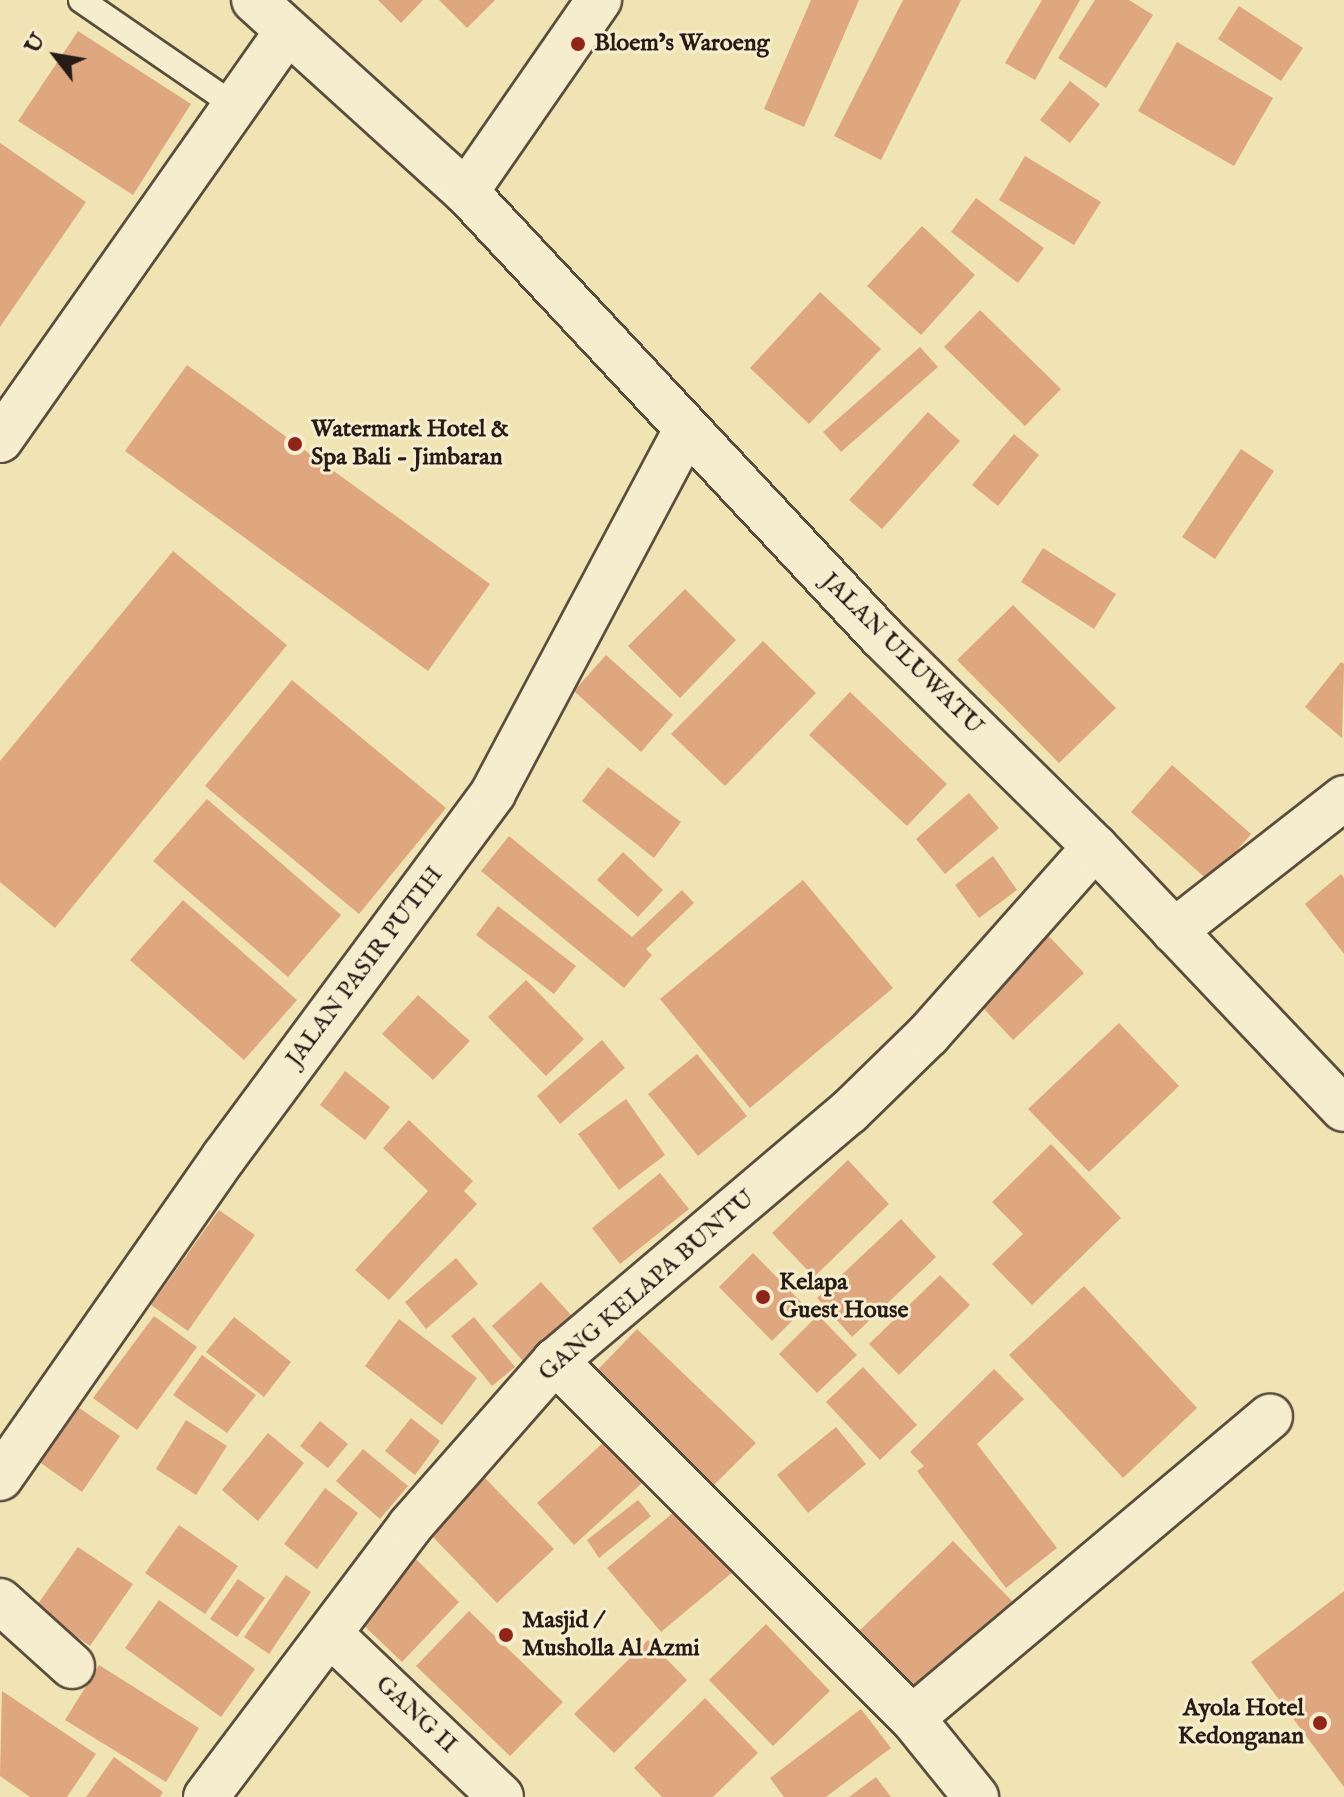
<!DOCTYPE html>
<html>
<head>
<meta charset="utf-8">
<style>
	body { margin:0 }
	#map { position:relative; width:1344px; height:1797px; overflow:hidden; background:#f1e4b4; font-family:"IM FELL English",serif }
	div>[style] { position:absolute }
	.building>* { inset:0; background:#dfa77f }
	.roads { filter:drop-shadow(2px 0 #5a4d3d) drop-shadow(-2px 0 #5a4d3d) drop-shadow(0 2px #5a4d3d) drop-shadow(0 -2px #5a4d3d) }
	.lane>* { height:24px; margin:-12px; padding:0 12px; transform-origin:12px; border-radius:12px; background:#f6edce }
	.street>* { height:44px; margin:-22px; padding:0 22px; transform-origin:22px; border-radius:22px; background:#f6edce }
	.secondary>* { height:44px; margin:-22px; padding:0 22px; transform-origin:22px; border-radius:22px; background:#f6edce }
	.dots>* { width:22px; height:22px; translate:-50% -50%; box-sizing:border-box; border:4px solid #f6edce; border-radius:50% }
	span { translate:-50% -50%; white-space:nowrap; text-align:center; line-height:1.15; -webkit-text-stroke:6px #f6edce; paint-order:stroke }
	.poi-label { font-size:24px; color:#271b15; font-weight:700 }
	.left { translate:0 -50%; text-align:left }
	.right { translate:-100% -50%; text-align:right }
	.street-label { font-size:24px; color:#271b15 }
	.north { position:absolute; left:16px; top:16px; width:80px; height:80px; -webkit-text-stroke:6px #f6edce; paint-order:stroke; rotate:301deg; font-size:22px; font-weight:700; line-height:32px; text-align:center; color:#271b15 }
	.north::after { content:''; display:block; margin:auto; width:28px; height:36px; background:#271b15; clip-path:polygon(50% 0,100% 100%,50% 72%,0 100%) }
</style>
</head>
<body>
<div id="map">
	<div class="building">
		<i style="clip-path:polygon(378px 0,423px 0,401px 23px)"></i>
		<i style="clip-path:polygon(439px 0,495px 0,467px 28px)"></i>
		<i style="clip-path:polygon(811px 0,859px 0,804px 127px,764px 109px)"></i>
		<i style="clip-path:polygon(903px 0,961px 0,881px 160px,834px 136px)"></i>
		<i style="clip-path:polygon(1042px 0,1080px 0,1035px 80px,1005px 63px)"></i>
		<i style="clip-path:polygon(1095px 0,1129px 0,1153px 15px,1106px 88px,1058px 58px)"></i>
		<i style="clip-path:polygon(1239px 6px,1303px 48px,1281px 81px,1218px 39px)"></i>
		<i style="clip-path:polygon(78px 31px,191px 104px,133px 195px,18px 121px)"></i>
		<i style="clip-path:polygon(1177px 42px,1273px 98px,1234px 166px,1138px 111px)"></i>
		<i style="clip-path:polygon(1070px 81px,1100px 104px,1070px 143px,1040px 120px)"></i>
		<i style="clip-path:polygon(0 143px,86px 202px,0 327px)"></i>
		<i style="clip-path:polygon(1025px 156px,1101px 202px,1074px 245px,999px 200px)"></i>
		<i style="clip-path:polygon(976px 198px,1044px 248px,1018px 283px,951px 232px)"></i>
		<i style="clip-path:polygon(922px 226px,975px 275px,921px 335px,867px 286px)"></i>
		<i style="clip-path:polygon(820px 292px,881px 349px,809px 424px,750px 368px)"></i>
		<i style="clip-path:polygon(980px 310px,1061px 389px,1025px 426px,944px 347px)"></i>
		<i style="clip-path:polygon(920px 347px,938px 367px,841px 452px,823px 432px)"></i>
		<i style="clip-path:polygon(187px 365px,490px 584px,428px 671px,125px 451px)"></i>
		<i style="clip-path:polygon(928px 412px,960px 441px,882px 529px,849px 500px)"></i>
		<i style="clip-path:polygon(1014px 434px,1039px 455px,998px 506px,972px 485px)"></i>
		<i style="clip-path:polygon(1241px 449px,1274px 471px,1215px 559px,1182px 537px)"></i>
		<i style="clip-path:polygon(1043px 548px,1116px 594px,1094px 629px,1021px 582px)"></i>
		<i style="clip-path:polygon(173px 551px,287px 645px,55px 928px,0 882px,0 761px)"></i>
		<i style="clip-path:polygon(685px 589px,736px 640px,680px 698px,628px 646px)"></i>
		<i style="clip-path:polygon(1013px 605px,1116px 708px,1059px 763px,957px 660px)"></i>
		<i style="clip-path:polygon(763px 641px,816px 693px,725px 786px,671px 734px)"></i>
		<i style="clip-path:polygon(606px 655px,673px 715px,641px 752px,574px 691px)"></i>
		<i style="clip-path:polygon(1341px 662px,1344px 664px,1342px 738px,1305px 707px)"></i>
		<i style="clip-path:polygon(292px 680px,446px 808px,359px 914px,205px 786px)"></i>
		<i style="clip-path:polygon(850px 692px,947px 784px,907px 826px,809px 735px)"></i>
		<i style="clip-path:polygon(1172px 765px,1251px 834px,1210px 882px,1131px 812px)"></i>
		<i style="clip-path:polygon(608px 767px,681px 822px,654px 858px,582px 801px)"></i>
		<i style="clip-path:polygon(969px 793px,999px 828px,945px 874px,916px 839px)"></i>
		<i style="clip-path:polygon(207px 799px,341px 915px,288px 977px,153px 861px)"></i>
		<i style="clip-path:polygon(509px 836px,632px 937px,682px 890px,694px 903px,646px 949px,652px 955px,624px 988px,481px 871px)"></i>
		<i style="clip-path:polygon(623px 852px,663px 890px,638px 917px,597px 880px)"></i>
		<i style="clip-path:polygon(993px 856px,1017px 890px,979px 918px,955px 885px)"></i>
		<i style="clip-path:polygon(1341px 874px,1344px 878px,1344px 954px,1305px 904px)"></i>
		<i style="clip-path:polygon(803px 880px,893px 988px,750px 1108px,660px 999px)"></i>
		<i style="clip-path:polygon(183px 900px,297px 1000px,244px 1060px,130px 960px)"></i>
		<i style="clip-path:polygon(498px 906px,576px 966px,554px 994px,476px 935px)"></i>
		<i style="clip-path:polygon(1042px 929px,1084px 973px,1013px 1040px,971px 995px)"></i>
		<i style="clip-path:polygon(526px 980px,584px 1039px,546px 1076px,488px 1017px)"></i>
		<i style="clip-path:polygon(418px 995px,470px 1041px,433px 1080px,382px 1034px)"></i>
		<i style="clip-path:polygon(1119px 1023px,1179px 1086px,1089px 1172px,1028px 1109px)"></i>
		<i style="clip-path:polygon(602px 1040px,625px 1068px,560px 1124px,537px 1096px)"></i>
		<i style="clip-path:polygon(697px 1054px,747px 1116px,698px 1156px,648px 1094px)"></i>
		<i style="clip-path:polygon(345px 1071px,390px 1107px,365px 1140px,320px 1105px)"></i>
		<i style="clip-path:polygon(626px 1099px,665px 1155px,619px 1190px,578px 1134px)"></i>
		<i style="clip-path:polygon(409px 1120px,473px 1181px,464px 1191px,477px 1204px,389px 1300px,355px 1270px,428px 1191px,383px 1148px)"></i>
		<i style="clip-path:polygon(1051px 1144px,1121px 1218px,1032px 1305px,992px 1264px,1023px 1234px,992px 1202px)"></i>
		<i style="clip-path:polygon(848px 1160px,889px 1204px,814px 1277px,772px 1233px)"></i>
		<i style="clip-path:polygon(660px 1173px,689px 1209px,620px 1264px,592px 1228px)"></i>
		<i style="clip-path:polygon(219px 1210px,255px 1235px,188px 1331px,151px 1305px)"></i>
		<i style="clip-path:polygon(901px 1219px,936px 1257px,852px 1337px,817px 1298px)"></i>
		<i style="clip-path:polygon(753px 1253px,806px 1307px,772px 1341px,719px 1287px)"></i>
		<i style="clip-path:polygon(456px 1258px,478px 1284px,426px 1329px,405px 1302px)"></i>
		<i style="clip-path:polygon(940px 1275px,970px 1305px,899px 1375px,869px 1344px)"></i>
		<i style="clip-path:polygon(541px 1282px,572px 1316px,523px 1361px,492px 1326px)"></i>
		<i style="clip-path:polygon(1084px 1286px,1197px 1408px,1123px 1478px,1009px 1355px)"></i>
		<i style="clip-path:polygon(818px 1315px,857px 1355px,817px 1393px,779px 1354px)"></i>
		<i style="clip-path:polygon(154px 1316px,197px 1347px,137px 1430px,93px 1398px)"></i>
		<i style="clip-path:polygon(234px 1317px,291px 1362px,264px 1397px,206px 1352px)"></i>
		<i style="clip-path:polygon(474px 1317px,515px 1367px,492px 1386px,451px 1336px)"></i>
		<i style="clip-path:polygon(399px 1319px,477px 1378px,442px 1425px,365px 1366px)"></i>
		<i style="clip-path:polygon(637px 1329px,756px 1443px,701px 1498px,583px 1385px)"></i>
		<i style="clip-path:polygon(202px 1355px,256px 1395px,227px 1433px,173px 1395px)"></i>
		<i style="clip-path:polygon(863px 1367px,917px 1425px,880px 1460px,826px 1402px)"></i>
		<i style="clip-path:polygon(994px 1369px,1024px 1399px,977px 1444px,1057px 1548px,1006px 1588px,917px 1471px,924px 1466px,910px 1452px)"></i>
		<i style="clip-path:polygon(72px 1403px,120px 1436px,82px 1492px,35px 1459px)"></i>
		<i style="clip-path:polygon(411px 1418px,440px 1441px,415px 1475px,385px 1451px)"></i>
		<i style="clip-path:polygon(186px 1420px,227px 1446px,196px 1495px,156px 1469px)"></i>
		<i style="clip-path:polygon(320px 1421px,348px 1444px,328px 1468px,300px 1446px)"></i>
		<i style="clip-path:polygon(836px 1427px,866px 1464px,808px 1513px,777px 1475px)"></i>
		<i style="clip-path:polygon(268px 1433px,304px 1463px,258px 1521px,222px 1490px)"></i>
		<i style="clip-path:polygon(605px 1441px,642px 1483px,574px 1545px,537px 1503px)"></i>
		<i style="clip-path:polygon(363px 1449px,408px 1486px,380px 1519px,336px 1481px)"></i>
		<i style="clip-path:polygon(485px 1478px,554px 1549px,497px 1603px,429px 1533px)"></i>
		<i style="clip-path:polygon(325px 1488px,358px 1513px,317px 1569px,284px 1544px)"></i>
		<i style="clip-path:polygon(638px 1500px,651px 1516px,599px 1558px,587px 1540px)"></i>
		<i style="clip-path:polygon(686px 1502px,740px 1566px,661px 1632px,607px 1568px)"></i>
		<i style="clip-path:polygon(179px 1525px,238px 1566px,205px 1614px,145px 1573px)"></i>
		<i style="clip-path:polygon(953px 1541px,1013px 1602px,916px 1694px,858px 1632px)"></i>
		<i style="clip-path:polygon(78px 1547px,133px 1584px,90px 1646px,35px 1608px)"></i>
		<i style="clip-path:polygon(413px 1556px,459px 1602px,402px 1662px,355px 1617px)"></i>
		<i style="clip-path:polygon(286px 1575px,311px 1592px,269px 1654px,244px 1637px)"></i>
		<i style="clip-path:polygon(238px 1579px,265px 1598px,237px 1637px,210px 1619px)"></i>
		<i style="clip-path:polygon(1344px 1591px,1344px 1787px,1251px 1662px)"></i>
		<i style="clip-path:polygon(159px 1600px,255px 1669px,221px 1717px,125px 1648px)"></i>
		<i style="clip-path:polygon(469px 1611px,563px 1702px,510px 1756px,416px 1666px)"></i>
		<i style="clip-path:polygon(766px 1624px,830px 1691px,773px 1746px,709px 1680px)"></i>
		<i style="clip-path:polygon(648px 1640px,687px 1680px,614px 1753px,574px 1714px)"></i>
		<i style="clip-path:polygon(99px 1665px,199px 1728px,166px 1782px,65px 1720px)"></i>
		<i style="clip-path:polygon(2px 1691px,96px 1754px,67px 1797px,30px 1797px,0 1776px)"></i>
		<i style="clip-path:polygon(705px 1698px,758px 1753px,713px 1797px,662px 1797px,634px 1768px)"></i>
		<i style="clip-path:polygon(861px 1709px,891px 1748px,826px 1797px,784px 1797px,770px 1778px)"></i>
		<i style="clip-path:polygon(114px 1757px,163px 1792px,160px 1797px,86px 1797px)"></i>
		<i style="clip-path:polygon(876px 1777px,891px 1797px,849px 1797px)"></i>
	</div>
	<div class="roads">
		<div class="lane">
			<i style="left:81px;top:0;width:186px;rotate:34.5deg"></i>
		</div>
		<div class="street">
			<i style="left:0;top:440px;width:499px;rotate:-54.9deg"></i>
			<i style="left:1174px;top:931px;width:216px;rotate:-38deg"></i>
			<i style="left:555px;top:1361px;width:505px;rotate:45deg"></i>
			<i style="left:912px;top:1718px;width:102px;rotate:51deg"></i>
			<i style="left:0;top:1478px;width:391px;rotate:-55.1deg"></i>
			<i style="left:224px;top:1157px;width:453px;rotate:-53.5deg"></i>
			<i style="left:493px;top:793px;width:411px;rotate:-62deg"></i>
			<i style="left:0;top:1601px;width:97px;rotate:42.1deg"></i>
			<i style="left:330px;top:1634px;width:236px;rotate:43.6deg"></i>
			<i style="left:912px;top:1718px;width:468px;rotate:-40.1deg"></i>
			<i style="left:206px;top:1797px;width:339px;rotate:-53deg"></i>
			<i style="left:410px;top:1526px;width:220px;rotate:-48.7deg"></i>
			<i style="left:555px;top:1361px;width:385px;rotate:-40.3deg"></i>
			<i style="left:849px;top:1112px;width:110px;rotate:-44.3deg"></i>
			<i style="left:928px;top:1035px;width:251px;rotate:-48.4deg"></i>
		</div>
		<div class="secondary">
			<i style="left:254px;top:0;width:286px;rotate:42.2deg"></i>
			<i style="left:466px;top:192px;width:608px;rotate:46.93deg"></i>
			<i style="left:881px;top:636px;width:301px;rotate:44.6deg"></i>
			<i style="left:1095px;top:847px;width:361px;rotate:46.5deg"></i>
			<i style="left:466px;top:192px;width:234px;rotate:-55.3deg"></i>
		</div>
	</div>
	<div class="dots">
		<i style="left:578px;top:44px;background:#8f2418"></i>
		<i style="left:295px;top:444px;background:#8f2418"></i>
		<i style="left:763px;top:1297px;background:#8f2418"></i>
		<i style="left:506px;top:1635px;background:#8f2418"></i>
		<i style="left:1320px;top:1723px;background:#8f2418"></i>
	</div>
	<div class="poi-label">
		<span class="left" style="left:594px;top:44px">Bloem’s Waroeng</span>
		<span class="left" style="left:311px;top:444px">Watermark Hotel &amp;<br>Spa Bali - Jimbaran</span>
		<span class="left" style="left:779px;top:1297px">Kelapa<br>Guest House</span>
		<span class="left" style="left:522px;top:1635px">Masjid /<br>Musholla Al Azmi</span>
		<span class="right" style="left:1304px;top:1723px">Ayola Hotel<br>Kedonganan</span>
	</div>
	<div class="street-label">
		<span style="left:902px;top:654px;rotate:45deg">JALAN ULUWATU</span>
		<span style="left:365px;top:967px;rotate:-53deg">JALAN PASIR PUTIH</span>
		<span style="left:647px;top:1286px;rotate:-41deg">GANG KELAPA BUNTU</span>
		<span style="left:416px;top:1715px;rotate:43deg">GANG II</span>
	</div>
	<div class="north">U</div>
</div>
</body>
</html>
